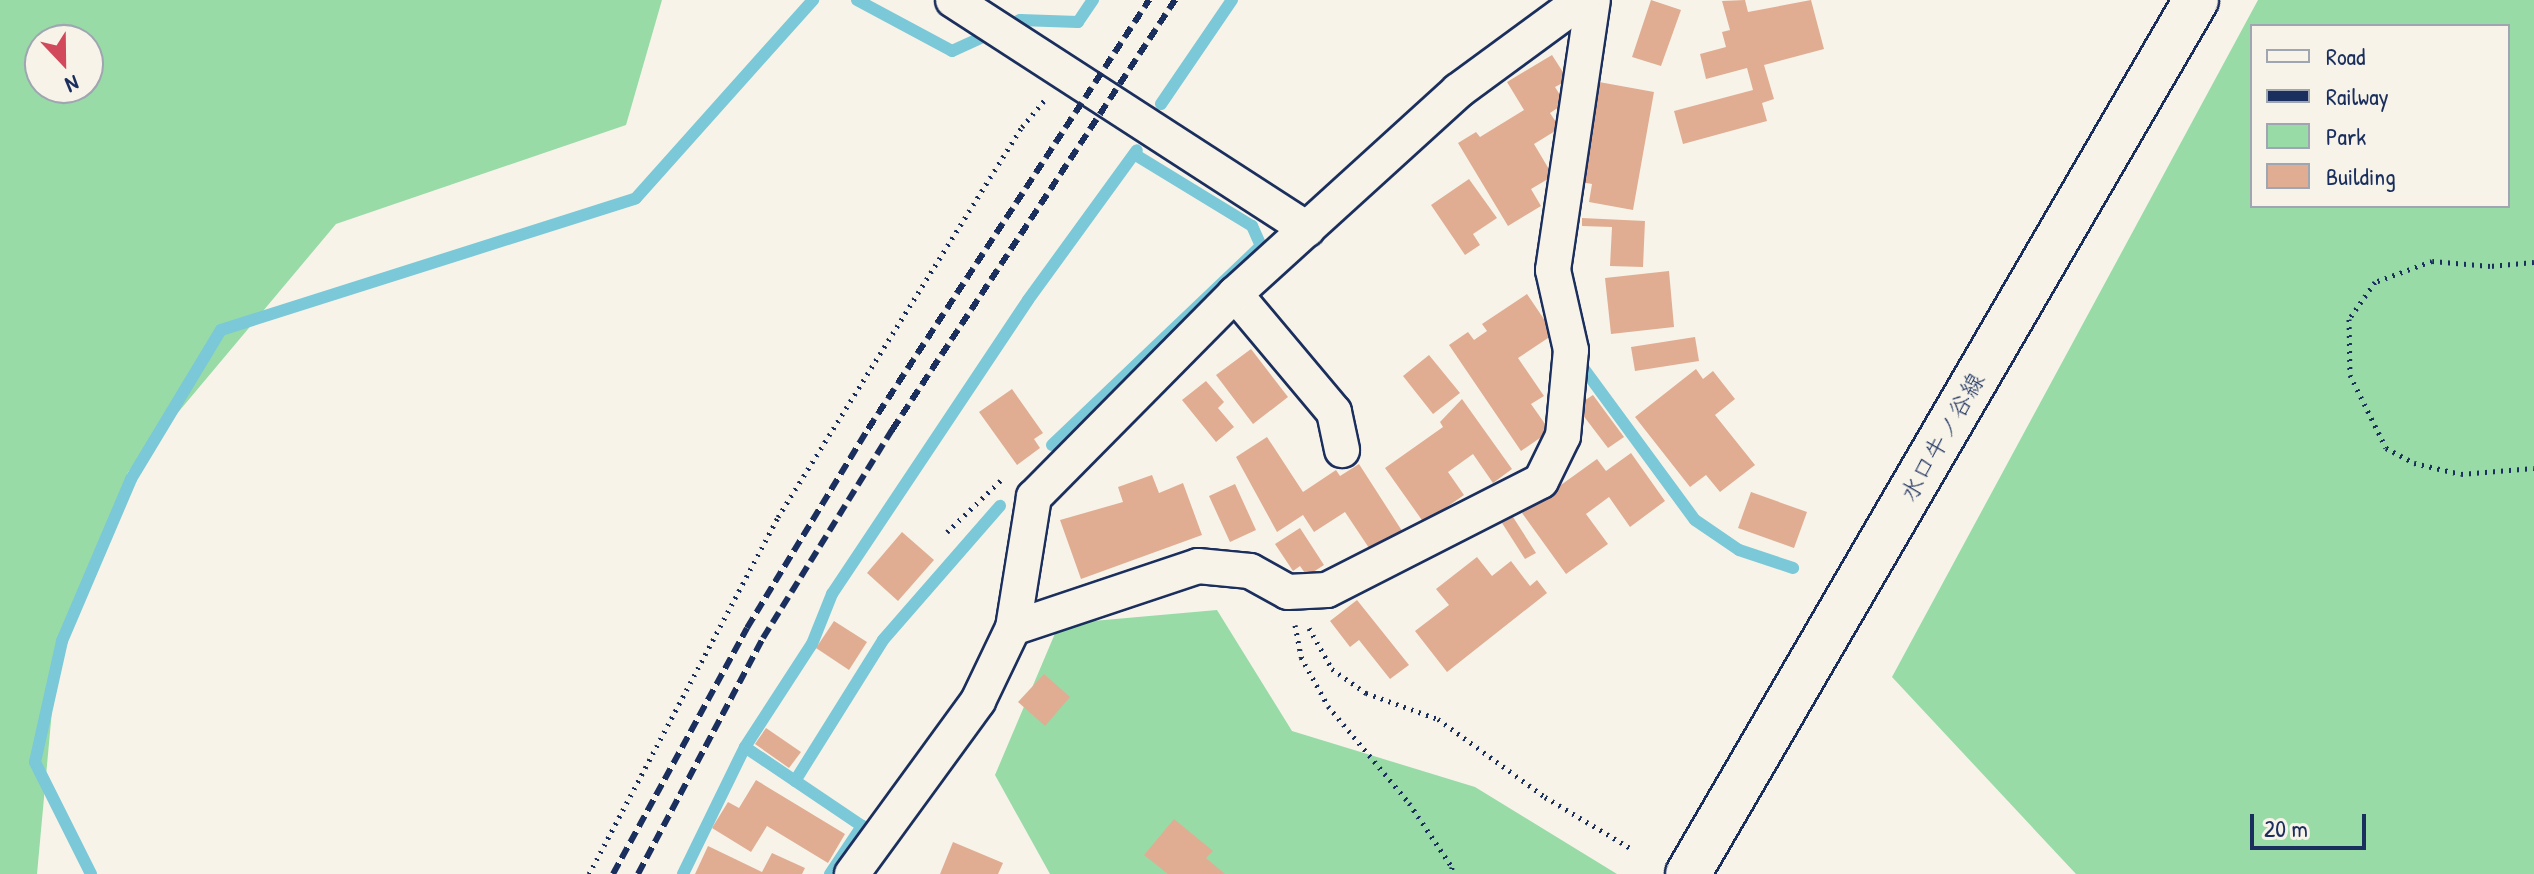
<!DOCTYPE html>
<html>
<head>
<meta charset="utf-8">
<style>
	body { margin:0 }
	#map { position:relative; width:2534px; height:874px; overflow:hidden; background:#f7f3e8; font-family:"Patrick Hand","Klee One",sans-serif }
	div>[style] { position:absolute }
	.green>* { inset:0; background:#98dba7 }
	.stream>* { height:12px; margin:-6px; padding:0 6px; transform-origin:6px; border-radius:6px; background:#7ac8d8 }
	.building>* { inset:0; background:#e0ad93 }
	.path>* { height:5px; margin-top:-2.5px; transform-origin:0; background:repeating-linear-gradient(90deg,#1b2f5e 0 2px,transparent 0 8px) }
	.roads { filter:drop-shadow(2px 0 #1b2f5e) drop-shadow(-2px 0 #1b2f5e) drop-shadow(0 2px #1b2f5e) drop-shadow(0 -2px #1b2f5e) }
	.minor>* { height:34px; margin:-17px; padding:0 17px; transform-origin:17px; border-radius:17px; background:#f7f3e8 }
	.secondary>* { height:44px; margin:-22px; padding:0 22px; transform-origin:22px; border-radius:22px; background:#f7f3e8 }
	.rail>* { height:6px; margin-top:-3px; transform-origin:0; background:repeating-linear-gradient(90deg,#1b2f5e 0 12px,transparent 0 18px) }
	span { translate:-50% -50%; white-space:nowrap; text-align:center; line-height:1.15; -webkit-text-stroke:6px #f7f3e8; paint-order:stroke }
	.street-label { font-size:24px; color:#1b2f5e }
	.legend { position:absolute; left:2250px; top:24px; width:260px; height:184px; box-sizing:border-box; background:#f7f3e8; border:2px solid #9fa5b1; margin:0; padding:10px 14px; list-style:none; font-size:24px; color:#1b2f5e }
	.legend li { display:flex; align-items:center; gap:16px; height:40px }
	.legend b { width:40px; border:2px solid #9fa5b1 }
	.north { position:absolute; left:24px; top:24px; width:80px; height:80px; box-sizing:border-box; background:#f7f3e8; border:2px solid #9fa5b1; border-radius:50%; rotate:158deg; font-size:22px; font-weight:700; line-height:32px; text-align:center; color:#1b2f5e }
	.north::after { content:''; display:block; margin:auto; width:28px; height:36px; background:#d1495b; clip-path:polygon(50% 0,100% 100%,50% 72%,0 100%) }
	.scale { position:absolute; left:2250px; top:814px; width:116px; height:36px; box-sizing:border-box; border:4px solid #1b2f5e; border-top:0; padding-left:10px; font-size:24px; line-height:28px; white-space:nowrap; color:#1b2f5e; -webkit-text-stroke:6px #f7f3e8; paint-order:stroke }
</style>
</head>
<body>
<div id="map">
	<div class="green">
		<i style="clip-path:polygon(evenodd,0 0,662px 0,626px 125px,336px 224px,128px 472px,56px 667px,37px 874px,0 874px,0 0,88px 40px,88px 88px,40px 88px,40px 40px,88px 40px)"></i>
		<i style="clip-path:polygon(evenodd,2258px 0,2534px 0,2534px 874px,2076px 874px,1892px 677px,2258px 0,2508px 26px,2508px 206px,2252px 206px,2252px 26px,2508px 26px)"></i>
		<i style="clip-path:polygon(1217px 610px,1292px 731px,1475px 787px,1617px 874px,1050px 874px,995px 775px,1059px 624px)"></i>
	</div>
	<div class="stream">
		<i style="left:857px;top:0;width:108px;rotate:28.2deg"></i>
		<i style="left:952px;top:51px;width:75px;rotate:-24.5deg"></i>
		<i style="left:1020px;top:20px;width:58px;rotate:2deg"></i>
		<i style="left:1078px;top:22px;width:27px;rotate:-56deg"></i>
		<i style="left:1161px;top:104px;width:126px;rotate:-55.7deg"></i>
		<i style="left:1584px;top:369px;width:187px;rotate:53.7deg"></i>
		<i style="left:1695px;top:520px;width:53px;rotate:34.3deg"></i>
		<i style="left:1739px;top:550px;width:57px;rotate:18.4deg"></i>
		<i style="left:1052px;top:445px;width:289px;rotate:-43.6deg"></i>
		<i style="left:1261px;top:246px;width:22px;rotate:-114deg"></i>
		<i style="left:1252px;top:226px;width:138px;rotate:-148.6deg"></i>
		<i style="left:795px;top:781px;width:166px;rotate:-58deg"></i>
		<i style="left:883px;top:640px;width:178px;rotate:-48.9deg"></i>
		<i style="left:91px;top:874px;width:125px;rotate:-116.6deg"></i>
		<i style="left:35px;top:762px;width:124px;rotate:-77.4deg"></i>
		<i style="left:62px;top:641px;width:176px;rotate:-66.9deg"></i>
		<i style="left:131px;top:479px;width:174px;rotate:-58.9deg"></i>
		<i style="left:221px;top:330px;width:435px;rotate:-17.6deg"></i>
		<i style="left:636px;top:198px;width:266px;rotate:-48.2deg"></i>
		<i style="left:683px;top:874px;width:141px;rotate:-64deg"></i>
		<i style="left:830px;top:874px;width:58px;rotate:-56.3deg"></i>
		<i style="left:862px;top:826px;width:141px;rotate:-146deg"></i>
		<i style="left:745px;top:747px;width:123px;rotate:-57deg"></i>
		<i style="left:812px;top:644px;width:54px;rotate:-68.2deg"></i>
		<i style="left:832px;top:594px;width:353px;rotate:-56.3deg"></i>
		<i style="left:1028px;top:300px;width:185px;rotate:-54deg"></i>
	</div>
	<div class="building">
		<i style="clip-path:polygon(1651px 0,1681px 10px,1661px 66px,1632px 57px)"></i>
		<i style="clip-path:polygon(1745px 0,1748px 12px,1811px 0,1824px 49px,1764px 65px,1774px 99px,1762px 103px,1767px 121px,1683px 144px,1674px 111px,1753px 90px,1747px 68px,1706px 79px,1700px 54px,1726px 47px,1722px 32px,1730px 30px,1722px 1px)"></i>
		<i style="clip-path:polygon(1552px 55px,1568px 80px,1555px 87px,1565px 103px,1550px 113px,1560px 128px,1534px 144px,1553px 176px,1531px 189px,1541px 206px,1508px 226px,1458px 143px,1476px 132px,1480px 137px,1524px 110px,1507px 82px)"></i>
		<i style="clip-path:polygon(1599px 82px,1654px 92px,1633px 210px,1589px 202px,1592px 184px,1581px 182px)"></i>
		<i style="clip-path:polygon(1469px 179px,1497px 218px,1473px 234px,1480px 245px,1465px 255px,1431px 205px)"></i>
		<i style="clip-path:polygon(1582px 218px,1645px 221px,1643px 267px,1610px 266px,1612px 227px,1582px 226px)"></i>
		<i style="clip-path:polygon(1669px 271px,1674px 327px,1611px 334px,1605px 278px)"></i>
		<i style="clip-path:polygon(1527px 294px,1554px 334px,1518px 358px,1544px 396px,1531px 404px,1550px 431px,1521px 451px,1449px 345px,1468px 332px,1474px 340px,1487px 331px,1482px 324px)"></i>
		<i style="clip-path:polygon(1695px 337px,1699px 361px,1635px 371px,1631px 347px)"></i>
		<i style="clip-path:polygon(1251px 349px,1288px 397px,1253px 424px,1216px 375px)"></i>
		<i style="clip-path:polygon(1429px 355px,1460px 393px,1433px 414px,1403px 376px)"></i>
		<i style="clip-path:polygon(1696px 369px,1703px 379px,1713px 371px,1735px 399px,1715px 415px,1755px 465px,1720px 492px,1706px 475px,1690px 487px,1635px 417px)"></i>
		<i style="clip-path:polygon(1206px 381px,1224px 402px,1218px 408px,1234px 427px,1216px 442px,1182px 400px)"></i>
		<i style="clip-path:polygon(1012px 389px,1043px 433px,1034px 439px,1040px 448px,1017px 465px,979px 412px)"></i>
		<i style="clip-path:polygon(1593px 395px,1624px 437px,1608px 448px,1576px 406px)"></i>
		<i style="clip-path:polygon(1462px 399px,1512px 469px,1493px 483px,1473px 454px,1448px 472px,1464px 495px,1424px 523px,1385px 468px,1443px 427px,1440px 422px)"></i>
		<i style="clip-path:polygon(1267px 437px,1303px 492px,1336px 470px,1340px 476px,1359px 464px,1404px 534px,1373px 554px,1345px 512px,1314px 532px,1303px 515px,1277px 532px,1236px 457px)"></i>
		<i style="clip-path:polygon(1631px 453px,1665px 501px,1630px 527px,1609px 497px,1586px 514px,1608px 544px,1566px 574px,1522px 513px,1597px 459px,1606px 471px)"></i>
		<i style="clip-path:polygon(1152px 475px,1159px 493px,1183px 483px,1202px 535px,1081px 579px,1060px 520px,1123px 502px,1118px 487px)"></i>
		<i style="clip-path:polygon(1235px 484px,1256px 530px,1230px 542px,1209px 496px)"></i>
		<i style="clip-path:polygon(1751px 492px,1807px 512px,1794px 548px,1738px 528px)"></i>
		<i style="clip-path:polygon(1513px 517px,1536px 553px,1525px 559px,1502px 523px)"></i>
		<i style="clip-path:polygon(1300px 528px,1324px 565px,1307px 576px,1300px 566px,1293px 571px,1275px 544px)"></i>
		<i style="clip-path:polygon(902px 532px,934px 560px,898px 601px,867px 573px)"></i>
		<i style="clip-path:polygon(1477px 557px,1492px 576px,1511px 561px,1530px 586px,1537px 580px,1547px 593px,1447px 672px,1415px 631px,1449px 605px,1436px 589px)"></i>
		<i style="clip-path:polygon(1357px 600px,1409px 665px,1390px 679px,1359px 640px,1350px 647px,1330px 621px)"></i>
		<i style="clip-path:polygon(834px 621px,867px 642px,849px 670px,816px 648px)"></i>
		<i style="clip-path:polygon(1044px 674px,1070px 697px,1045px 726px,1018px 702px)"></i>
		<i style="clip-path:polygon(766px 728px,801px 752px,789px 768px,755px 744px)"></i>
		<i style="clip-path:polygon(756px 780px,845px 834px,828px 863px,767px 826px,751px 852px,712px 828px,728px 802px,739px 808px)"></i>
		<i style="clip-path:polygon(1174px 819px,1213px 851px,1206px 858px,1225px 874px,1168px 874px,1144px 855px)"></i>
		<i style="clip-path:polygon(953px 842px,1003px 863px,998px 874px,940px 874px)"></i>
		<i style="clip-path:polygon(708px 846px,762px 872px,772px 853px,805px 868px,802px 874px,695px 874px)"></i>
	</div>
	<div class="path">
		<i style="left:2534px;top:262px;width:44px;rotate:174.8deg"></i>
		<i style="left:2490px;top:266px;width:58px;rotate:-175.1deg"></i>
		<i style="left:2432px;top:261px;width:61px;rotate:159.8deg"></i>
		<i style="left:2375px;top:282px;width:45px;rotate:125.1deg"></i>
		<i style="left:2349px;top:319px;width:56px;rotate:89deg"></i>
		<i style="left:2350px;top:375px;width:81px;rotate:63.7deg"></i>
		<i style="left:2386px;top:448px;width:32px;rotate:28deg"></i>
		<i style="left:2414px;top:463px;width:48px;rotate:13.2deg"></i>
		<i style="left:2461px;top:474px;width:73px;rotate:-4.7deg"></i>
		<i style="left:947px;top:532px;width:75px;rotate:-43.9deg"></i>
		<i style="left:1295px;top:625px;width:33px;rotate:79deg"></i>
		<i style="left:1301px;top:657px;width:56px;rotate:61.1deg"></i>
		<i style="left:1328px;top:706px;width:126px;rotate:50.1deg"></i>
		<i style="left:1409px;top:803px;width:77px;rotate:56.1deg"></i>
		<i style="left:1452px;top:867px;width:7px;rotate:98deg"></i>
		<i style="left:1309px;top:628px;width:47px;rotate:60.7deg"></i>
		<i style="left:1332px;top:669px;width:42px;rotate:35.2deg"></i>
		<i style="left:1366px;top:693px;width:77px;rotate:19.9deg"></i>
		<i style="left:1438px;top:719px;width:132px;rotate:36.1deg"></i>
		<i style="left:1545px;top:797px;width:101px;rotate:30.9deg"></i>
		<i style="left:589px;top:874px;width:404px;rotate:-62.1deg"></i>
		<i style="left:778px;top:517px;width:460px;rotate:-58deg"></i>
		<i style="left:1022px;top:127px;width:35px;rotate:-50deg"></i>
	</div>
	<div class="roads">
		<div class="minor">
			<i style="left:953px;top:0;width:422px;rotate:32.9deg"></i>
			<i style="left:1235px;top:294px;width:154px;rotate:50deg"></i>
			<i style="left:1334px;top:412px;width:39px;rotate:78deg"></i>
			<i style="left:1013px;top:628px;width:195px;rotate:-18.5deg"></i>
			<i style="left:1198px;top:566px;width:52px;rotate:5.5deg"></i>
			<i style="left:1250px;top:571px;width:43px;rotate:28.9deg"></i>
			<i style="left:1288px;top:592px;width:39px;rotate:-3deg"></i>
			<i style="left:1327px;top:590px;width:240px;rotate:-27deg"></i>
			<i style="left:1541px;top:481px;width:50px;rotate:-63.9deg"></i>
			<i style="left:1563px;top:436px;width:86px;rotate:-84.7deg"></i>
			<i style="left:1571px;top:350px;width:82px;rotate:-102.7deg"></i>
			<i style="left:1553px;top:270px;width:273px;rotate:-81.6deg"></i>
			<i style="left:852px;top:874px;width:214px;rotate:-53.9deg"></i>
			<i style="left:978px;top:701px;width:81px;rotate:-64.4deg"></i>
			<i style="left:1013px;top:628px;width:133px;rotate:-80.9deg"></i>
			<i style="left:1034px;top:497px;width:286px;rotate:-45.3deg"></i>
			<i style="left:1235px;top:294px;width:302px;rotate:-42.3deg"></i>
			<i style="left:1458px;top:91px;width:154px;rotate:-36.3deg"></i>
		</div>
		<div class="secondary">
			<i style="left:1688px;top:874px;width:1011px;rotate:-59.83deg"></i>
		</div>
	</div>
	<div class="rail">
		<i style="left:613px;top:874px;width:280px;rotate:-61.4deg"></i>
		<i style="left:747px;top:628px;width:233px;rotate:-58.7deg"></i>
		<i style="left:868px;top:429px;width:513px;rotate:-56.77deg"></i>
		<i style="left:638px;top:874px;width:267px;rotate:-62.1deg"></i>
		<i style="left:763px;top:638px;width:245px;rotate:-58.2deg"></i>
		<i style="left:892px;top:430px;width:515px;rotate:-56.65deg"></i>
	</div>
	<div class="street-label">
		<span style="left:1942px;top:437px;rotate:-60deg">水口牛ノ谷線</span>
	</div>
	<ul class="legend">
	<li><b style="height:10px;background:#f7f3e8"></b>Road</li>
	<li><b style="height:10px;background:#1b2f5e"></b>Railway</li>
	<li><b style="height:22px;background:#98dba7"></b>Park</li>
	<li><b style="height:22px;background:#e0ad93"></b>Building</li>
	</ul>
	<div class="north">N</div>
	<div class="scale">20 m</div>
</div>
</body>
</html>
